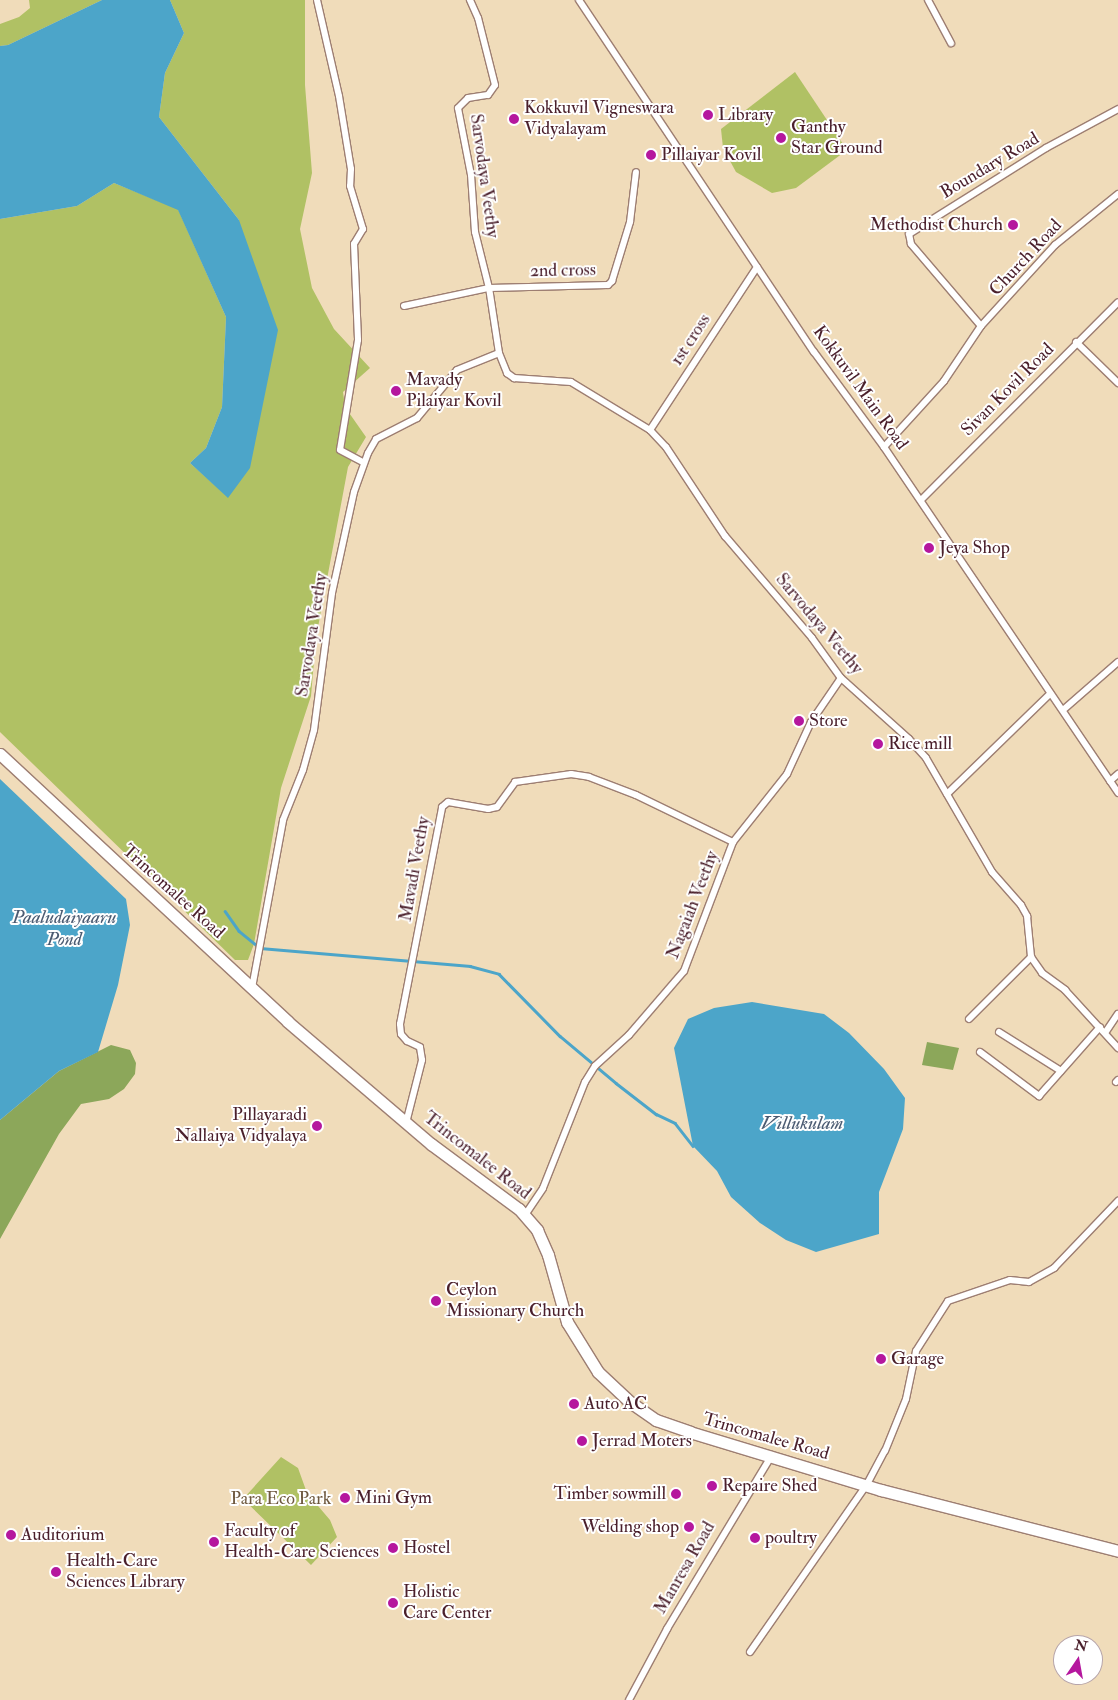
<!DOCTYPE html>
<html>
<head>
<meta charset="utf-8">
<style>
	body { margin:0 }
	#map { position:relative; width:1118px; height:1700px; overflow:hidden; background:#f0dcba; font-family:"IM FELL Double Pica",serif }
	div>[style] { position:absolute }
	.green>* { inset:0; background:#b0c164 }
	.forest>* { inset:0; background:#8ca75a }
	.water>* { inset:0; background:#4ca5c9 }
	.stream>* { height:2.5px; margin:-1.25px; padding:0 1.25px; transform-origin:1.25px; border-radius:1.25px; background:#4ca5c9 }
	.roads { filter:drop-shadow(1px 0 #9d7e72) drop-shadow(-1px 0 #9d7e72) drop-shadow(0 1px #9d7e72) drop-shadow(0 -1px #9d7e72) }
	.street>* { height:6px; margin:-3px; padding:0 3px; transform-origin:3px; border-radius:3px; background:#fff }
	.highway>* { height:11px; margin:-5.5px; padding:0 5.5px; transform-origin:5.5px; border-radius:5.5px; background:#fff }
	.dots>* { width:14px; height:14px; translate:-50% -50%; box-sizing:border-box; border:2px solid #fff; border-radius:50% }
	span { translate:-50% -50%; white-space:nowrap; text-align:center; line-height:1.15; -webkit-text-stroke:4px #fff; paint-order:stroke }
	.poi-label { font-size:18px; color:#4a1f2b }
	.left { translate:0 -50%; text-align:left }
	.right { translate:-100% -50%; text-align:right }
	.street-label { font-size:18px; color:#4a1f2b }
	.park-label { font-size:18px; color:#6e583f }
	.water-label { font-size:19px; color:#4b5b72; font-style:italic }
	.north { position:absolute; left:1053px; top:1635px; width:50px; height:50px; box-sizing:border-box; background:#fff; border:1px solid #b7a5aa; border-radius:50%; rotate:12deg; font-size:14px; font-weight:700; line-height:20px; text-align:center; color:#4a1f2b }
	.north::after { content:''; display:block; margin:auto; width:18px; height:22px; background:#b5179e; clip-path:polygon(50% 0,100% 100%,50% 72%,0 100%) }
</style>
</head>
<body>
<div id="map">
	<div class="green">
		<i style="clip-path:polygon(29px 0,102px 0,8px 45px,0 46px,0 24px,19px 17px,30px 8px)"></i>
		<i style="clip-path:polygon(170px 0,305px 0,305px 85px,312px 173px,300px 229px,312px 288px,334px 329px,370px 368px,343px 392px,345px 407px,366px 437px,348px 467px,316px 638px,311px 696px,281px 788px,254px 944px,248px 960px,235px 960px,0 732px,0 219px,77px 206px,114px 183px,178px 209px,226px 317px,222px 407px,206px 448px,190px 463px,228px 497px,239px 220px,159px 117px,165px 73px,184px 33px)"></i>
		<i style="clip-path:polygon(795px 72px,847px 150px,796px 188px,772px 193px,736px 172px,723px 148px,721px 129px)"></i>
		<i style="clip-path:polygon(281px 1457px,298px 1468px,307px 1493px,330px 1520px,337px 1537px,311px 1565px,243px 1499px)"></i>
	</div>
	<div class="forest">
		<i style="clip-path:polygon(927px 1042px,959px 1048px,953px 1070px,922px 1065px)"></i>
		<i style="clip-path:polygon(111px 1045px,130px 1050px,136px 1063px,135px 1074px,124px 1089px,109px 1099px,81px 1104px,59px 1134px,0 1239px,0 1120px,59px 1071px)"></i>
	</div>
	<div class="water">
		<i style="clip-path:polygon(102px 0,170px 0,184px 33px,165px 73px,159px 117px,239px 220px,278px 330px,250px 468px,228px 498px,190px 463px,206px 448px,222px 407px,226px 317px,178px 210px,114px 183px,77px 206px,0 219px,0 46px,8px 45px)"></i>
		<i style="clip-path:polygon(0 779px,126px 899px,130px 925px,118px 985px,98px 1052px,59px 1071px,0 1120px)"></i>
		<i style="clip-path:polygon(752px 1002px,824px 1014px,849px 1033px,884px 1069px,905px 1098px,903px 1129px,879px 1192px,879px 1234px,816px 1252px,786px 1240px,760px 1223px,731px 1197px,717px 1171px,693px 1146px,674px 1048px,688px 1019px,714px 1008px)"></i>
	</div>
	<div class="stream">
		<i style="left:225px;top:911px;width:24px;rotate:55deg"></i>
		<i style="left:239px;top:931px;width:27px;rotate:39deg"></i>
		<i style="left:260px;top:948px;width:211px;rotate:4.9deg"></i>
		<i style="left:470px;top:966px;width:30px;rotate:15deg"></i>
		<i style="left:499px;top:974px;width:87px;rotate:45.5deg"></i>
		<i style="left:560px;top:1036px;width:73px;rotate:40deg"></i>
		<i style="left:616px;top:1083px;width:51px;rotate:37.8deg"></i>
		<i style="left:656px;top:1114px;width:21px;rotate:25deg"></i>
		<i style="left:675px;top:1123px;width:29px;rotate:52deg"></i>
	</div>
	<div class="roads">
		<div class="street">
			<i style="left:317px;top:0;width:98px;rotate:77.1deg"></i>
			<i style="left:339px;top:96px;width:74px;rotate:80.7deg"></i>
			<i style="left:351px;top:169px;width:17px;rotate:93deg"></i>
			<i style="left:350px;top:186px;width:45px;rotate:73.2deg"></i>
			<i style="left:363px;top:229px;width:17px;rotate:121deg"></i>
			<i style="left:354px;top:244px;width:96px;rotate:87.6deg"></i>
			<i style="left:358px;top:340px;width:111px;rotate:99.3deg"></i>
			<i style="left:340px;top:450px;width:27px;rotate:28deg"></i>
			<i style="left:579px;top:0;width:423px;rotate:56.3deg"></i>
			<i style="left:814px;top:352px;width:118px;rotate:53.6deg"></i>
			<i style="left:884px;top:447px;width:418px;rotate:55.9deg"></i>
			<i style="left:928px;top:0;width:49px;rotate:61.9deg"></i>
			<i style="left:404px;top:306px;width:87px;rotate:-12deg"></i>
			<i style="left:489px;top:288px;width:119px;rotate:-1.4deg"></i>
			<i style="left:608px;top:285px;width:6px;rotate:-45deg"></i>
			<i style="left:612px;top:281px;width:62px;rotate:-73deg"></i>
			<i style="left:630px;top:222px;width:50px;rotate:-83.2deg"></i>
			<i style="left:981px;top:326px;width:110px;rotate:-47.6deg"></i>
			<i style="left:1055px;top:245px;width:81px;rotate:-39deg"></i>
			<i style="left:1076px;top:342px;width:59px;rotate:44.3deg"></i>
			<i style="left:499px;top:353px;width:22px;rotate:68deg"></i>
			<i style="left:507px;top:373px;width:9px;rotate:36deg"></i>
			<i style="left:514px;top:378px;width:57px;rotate:4deg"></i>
			<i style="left:571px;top:382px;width:92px;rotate:31.3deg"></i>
			<i style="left:650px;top:430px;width:23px;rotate:47deg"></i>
			<i style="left:666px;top:447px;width:107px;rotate:56.5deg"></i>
			<i style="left:725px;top:536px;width:134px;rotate:49.5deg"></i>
			<i style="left:812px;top:638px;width:49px;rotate:54.1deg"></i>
			<i style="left:841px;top:678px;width:91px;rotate:41.9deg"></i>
			<i style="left:909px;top:739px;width:25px;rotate:48deg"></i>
			<i style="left:926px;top:758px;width:132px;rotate:59.9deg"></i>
			<i style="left:992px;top:872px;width:44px;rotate:48.7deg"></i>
			<i style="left:1021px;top:905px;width:13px;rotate:61deg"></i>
			<i style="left:1027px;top:916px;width:41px;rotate:84.4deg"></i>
			<i style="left:1031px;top:957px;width:19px;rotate:55deg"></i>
			<i style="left:1042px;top:973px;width:29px;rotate:36deg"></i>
			<i style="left:1065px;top:990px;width:79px;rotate:47.6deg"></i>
			<i style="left:650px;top:430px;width:195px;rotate:-56.7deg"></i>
			<i style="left:884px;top:447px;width:89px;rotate:-47.7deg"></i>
			<i style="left:944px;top:381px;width:66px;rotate:-56.1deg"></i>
			<i style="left:981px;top:326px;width:108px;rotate:-130.5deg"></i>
			<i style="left:911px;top:244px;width:10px;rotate:-101deg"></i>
			<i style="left:909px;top:234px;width:162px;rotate:-32.1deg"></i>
			<i style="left:1046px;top:148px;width:82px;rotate:-28.4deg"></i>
			<i style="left:921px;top:500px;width:279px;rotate:-45.1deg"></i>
			<i style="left:1063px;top:710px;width:73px;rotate:-41.1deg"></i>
			<i style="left:1110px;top:781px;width:11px;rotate:-41deg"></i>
			<i style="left:947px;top:794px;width:144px;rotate:-44.2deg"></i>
			<i style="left:252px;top:988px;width:171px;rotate:-79.5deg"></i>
			<i style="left:283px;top:820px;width:54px;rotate:-68.2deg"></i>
			<i style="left:303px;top:770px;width:41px;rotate:-74.6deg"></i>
			<i style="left:314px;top:730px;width:138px;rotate:-82.5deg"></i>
			<i style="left:332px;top:593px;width:103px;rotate:-77.7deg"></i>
			<i style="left:354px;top:492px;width:41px;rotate:-70.3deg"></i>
			<i style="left:368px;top:453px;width:16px;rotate:-60deg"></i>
			<i style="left:376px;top:439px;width:46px;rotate:-27.1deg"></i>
			<i style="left:417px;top:418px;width:62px;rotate:-50.2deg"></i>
			<i style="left:457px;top:370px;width:45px;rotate:-22deg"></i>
			<i style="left:499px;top:353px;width:66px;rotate:-98.7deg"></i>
			<i style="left:489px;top:288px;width:58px;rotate:-104deg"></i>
			<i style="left:475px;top:232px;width:57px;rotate:-94deg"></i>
			<i style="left:471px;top:175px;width:68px;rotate:-101deg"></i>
			<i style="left:458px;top:108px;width:14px;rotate:-45deg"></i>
			<i style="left:468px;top:98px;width:20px;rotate:-9deg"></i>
			<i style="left:488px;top:95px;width:12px;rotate:-55deg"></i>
			<i style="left:495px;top:85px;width:69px;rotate:-104.2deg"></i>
			<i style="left:478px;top:18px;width:20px;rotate:-114deg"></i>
			<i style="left:969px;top:1019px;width:88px;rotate:-45deg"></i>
			<i style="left:999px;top:1032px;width:73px;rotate:32.2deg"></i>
			<i style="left:1105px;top:1033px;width:23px;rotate:-56deg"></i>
			<i style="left:980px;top:1052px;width:74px;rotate:36.7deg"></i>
			<i style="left:1039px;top:1096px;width:92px;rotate:-48.5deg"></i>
			<i style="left:1116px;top:1082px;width:3px;rotate:-45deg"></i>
			<i style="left:406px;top:1123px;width:65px;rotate:-75.7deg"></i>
			<i style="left:422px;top:1060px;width:13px;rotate:-99deg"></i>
			<i style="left:420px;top:1047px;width:14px;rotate:-155deg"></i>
			<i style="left:407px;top:1041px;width:9px;rotate:-131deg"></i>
			<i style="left:401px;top:1034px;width:10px;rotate:-96deg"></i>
			<i style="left:400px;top:1024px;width:221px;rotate:-79deg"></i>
			<i style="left:442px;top:807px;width:8px;rotate:-40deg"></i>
			<i style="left:448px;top:802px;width:41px;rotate:9.9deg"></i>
			<i style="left:488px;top:809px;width:9px;rotate:-13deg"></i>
			<i style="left:497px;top:807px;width:31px;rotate:-54deg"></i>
			<i style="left:515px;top:782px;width:57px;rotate:-8.1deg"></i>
			<i style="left:571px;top:774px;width:18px;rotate:9deg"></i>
			<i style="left:589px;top:777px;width:50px;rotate:21deg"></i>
			<i style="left:636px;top:795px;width:108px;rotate:25.9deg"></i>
			<i style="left:525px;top:1215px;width:32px;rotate:-56deg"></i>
			<i style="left:543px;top:1188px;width:114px;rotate:-68.4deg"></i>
			<i style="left:585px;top:1082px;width:19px;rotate:-58deg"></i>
			<i style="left:595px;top:1066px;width:46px;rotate:-42.4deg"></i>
			<i style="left:629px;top:1035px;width:84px;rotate:-49.3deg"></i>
			<i style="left:684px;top:971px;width:138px;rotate:-69.2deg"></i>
			<i style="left:733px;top:842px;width:87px;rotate:-51.5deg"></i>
			<i style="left:787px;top:774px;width:57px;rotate:-65.2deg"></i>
			<i style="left:811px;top:722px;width:53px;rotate:-55.7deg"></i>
			<i style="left:750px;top:1652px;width:203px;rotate:-55.1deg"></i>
			<i style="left:866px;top:1486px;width:40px;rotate:-62deg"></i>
			<i style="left:885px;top:1451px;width:56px;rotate:-68deg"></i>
			<i style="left:906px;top:1399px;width:49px;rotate:-78.2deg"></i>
			<i style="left:916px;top:1351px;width:59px;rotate:-57.4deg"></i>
			<i style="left:948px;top:1301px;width:65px;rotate:-18.7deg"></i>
			<i style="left:1010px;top:1280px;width:19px;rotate:6deg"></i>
			<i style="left:1029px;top:1282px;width:29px;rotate:-29deg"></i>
			<i style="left:1054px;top:1268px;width:93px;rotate:-46.3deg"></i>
			<i style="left:629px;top:1700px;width:81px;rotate:-61.8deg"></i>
			<i style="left:667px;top:1629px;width:203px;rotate:-58.9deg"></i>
		</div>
		<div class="highway">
			<i style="left:0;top:754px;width:393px;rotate:42.9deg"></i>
			<i style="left:288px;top:1022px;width:188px;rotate:40.5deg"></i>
			<i style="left:431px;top:1144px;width:109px;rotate:36.5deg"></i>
			<i style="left:519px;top:1209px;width:28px;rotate:49deg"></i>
			<i style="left:537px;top:1230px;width:27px;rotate:66deg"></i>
			<i style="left:548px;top:1255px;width:70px;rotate:74.2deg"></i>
			<i style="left:567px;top:1322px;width:59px;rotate:58.2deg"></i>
			<i style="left:598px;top:1372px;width:44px;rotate:43.2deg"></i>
			<i style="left:630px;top:1402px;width:32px;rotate:35deg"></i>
			<i style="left:656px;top:1420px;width:36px;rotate:19deg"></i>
			<i style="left:690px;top:1432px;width:200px;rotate:16.9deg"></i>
			<i style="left:881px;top:1490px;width:245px;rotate:14.4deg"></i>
		</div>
	</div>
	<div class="dots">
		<i style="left:708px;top:115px;background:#b5179e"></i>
		<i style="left:514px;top:119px;background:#b5179e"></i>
		<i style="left:781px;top:138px;background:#b5179e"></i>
		<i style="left:651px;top:155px;background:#b5179e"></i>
		<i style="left:1013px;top:225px;background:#b5179e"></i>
		<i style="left:396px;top:391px;background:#b5179e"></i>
		<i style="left:929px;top:548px;background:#b5179e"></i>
		<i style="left:799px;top:721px;background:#b5179e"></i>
		<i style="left:878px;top:744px;background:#b5179e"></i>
		<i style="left:317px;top:1126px;background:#b5179e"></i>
		<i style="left:436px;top:1301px;background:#b5179e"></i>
		<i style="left:881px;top:1359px;background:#b5179e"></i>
		<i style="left:574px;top:1404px;background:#b5179e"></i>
		<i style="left:582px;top:1441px;background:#b5179e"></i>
		<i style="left:712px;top:1486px;background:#b5179e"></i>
		<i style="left:676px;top:1494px;background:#b5179e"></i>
		<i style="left:345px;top:1498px;background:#b5179e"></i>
		<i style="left:689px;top:1527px;background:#b5179e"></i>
		<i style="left:11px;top:1535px;background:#b5179e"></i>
		<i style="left:755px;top:1538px;background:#b5179e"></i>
		<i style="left:214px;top:1542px;background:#b5179e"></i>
		<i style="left:393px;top:1548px;background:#b5179e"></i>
		<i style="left:56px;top:1572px;background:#b5179e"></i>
		<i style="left:393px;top:1603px;background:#b5179e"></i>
	</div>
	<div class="poi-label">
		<span class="left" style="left:524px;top:119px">Kokkuvil Vigneswara<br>Vidyalayam</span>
		<span class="left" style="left:718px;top:115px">Library</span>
		<span class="left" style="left:791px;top:138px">Ganthy<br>Star Ground</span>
		<span class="left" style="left:661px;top:155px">Pillaiyar Kovil</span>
		<span class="right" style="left:1003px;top:225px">Methodist Church</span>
		<span class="left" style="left:406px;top:391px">Mavady<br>Pilaiyar Kovil</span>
		<span class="left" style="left:939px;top:548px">Jeya Shop</span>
		<span class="left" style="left:809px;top:721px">Store</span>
		<span class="left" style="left:888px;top:744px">Rice mill</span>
		<span class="right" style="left:307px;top:1126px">Pillayaradi<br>Nallaiya Vidyalaya</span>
		<span class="left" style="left:446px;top:1301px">Ceylon<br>Missionary Church</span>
		<span class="left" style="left:891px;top:1359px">Garage</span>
		<span class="left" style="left:584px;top:1404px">Auto AC</span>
		<span class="left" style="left:592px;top:1441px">Jerrad Moters</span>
		<span class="left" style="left:722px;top:1486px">Repaire Shed</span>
		<span class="right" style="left:666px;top:1494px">Timber sowmill</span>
		<span class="left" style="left:355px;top:1498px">Mini Gym</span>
		<span class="right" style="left:679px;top:1527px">Welding shop</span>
		<span class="left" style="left:224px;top:1542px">Faculty of<br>Health-Care Sciences</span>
		<span class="left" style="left:21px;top:1535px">Auditorium</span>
		<span class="left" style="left:765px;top:1538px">poultry</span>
		<span class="left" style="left:403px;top:1548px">Hostel</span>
		<span class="left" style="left:66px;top:1572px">Health-Care<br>Sciences Library</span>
		<span class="left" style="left:403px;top:1603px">Holistic<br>Care Center</span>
	</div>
	<div class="street-label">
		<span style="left:990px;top:166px;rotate:-31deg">Boundary Road</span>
		<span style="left:484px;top:176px;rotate:82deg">Sarvodaya Veethy</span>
		<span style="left:1026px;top:258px;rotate:-47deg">Church Road</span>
		<span style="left:563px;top:271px;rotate:-1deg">2nd cross</span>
		<span style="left:691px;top:340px;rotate:-57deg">1st cross</span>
		<span style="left:860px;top:388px;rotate:54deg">Kokkuvil Main Road</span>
		<span style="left:1008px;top:390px;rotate:-45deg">Sivan Kovil Road</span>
		<span style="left:819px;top:624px;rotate:50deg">Sarvodaya Veethy</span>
		<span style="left:312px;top:635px;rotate:-81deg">Sarvodaya Veethy</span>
		<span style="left:415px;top:869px;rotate:-80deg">Mavadi Veethy</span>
		<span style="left:173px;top:892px;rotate:42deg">Trincomalee Road</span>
		<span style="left:693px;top:905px;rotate:-69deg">Nagaiah Veethy</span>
		<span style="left:477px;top:1156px;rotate:38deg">Trincomalee Road</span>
		<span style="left:766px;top:1437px;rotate:16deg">Trincomalee Road</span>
		<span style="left:685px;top:1568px;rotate:-60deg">Manresa Road</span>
	</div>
	<div class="park-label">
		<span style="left:281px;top:1499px">Para Eco Park</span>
	</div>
	<div class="water-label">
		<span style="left:64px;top:929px">Paaludaiyaaru<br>Pond</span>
		<span style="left:802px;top:1124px">Villukulam</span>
	</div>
	<div class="north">N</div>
</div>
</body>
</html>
